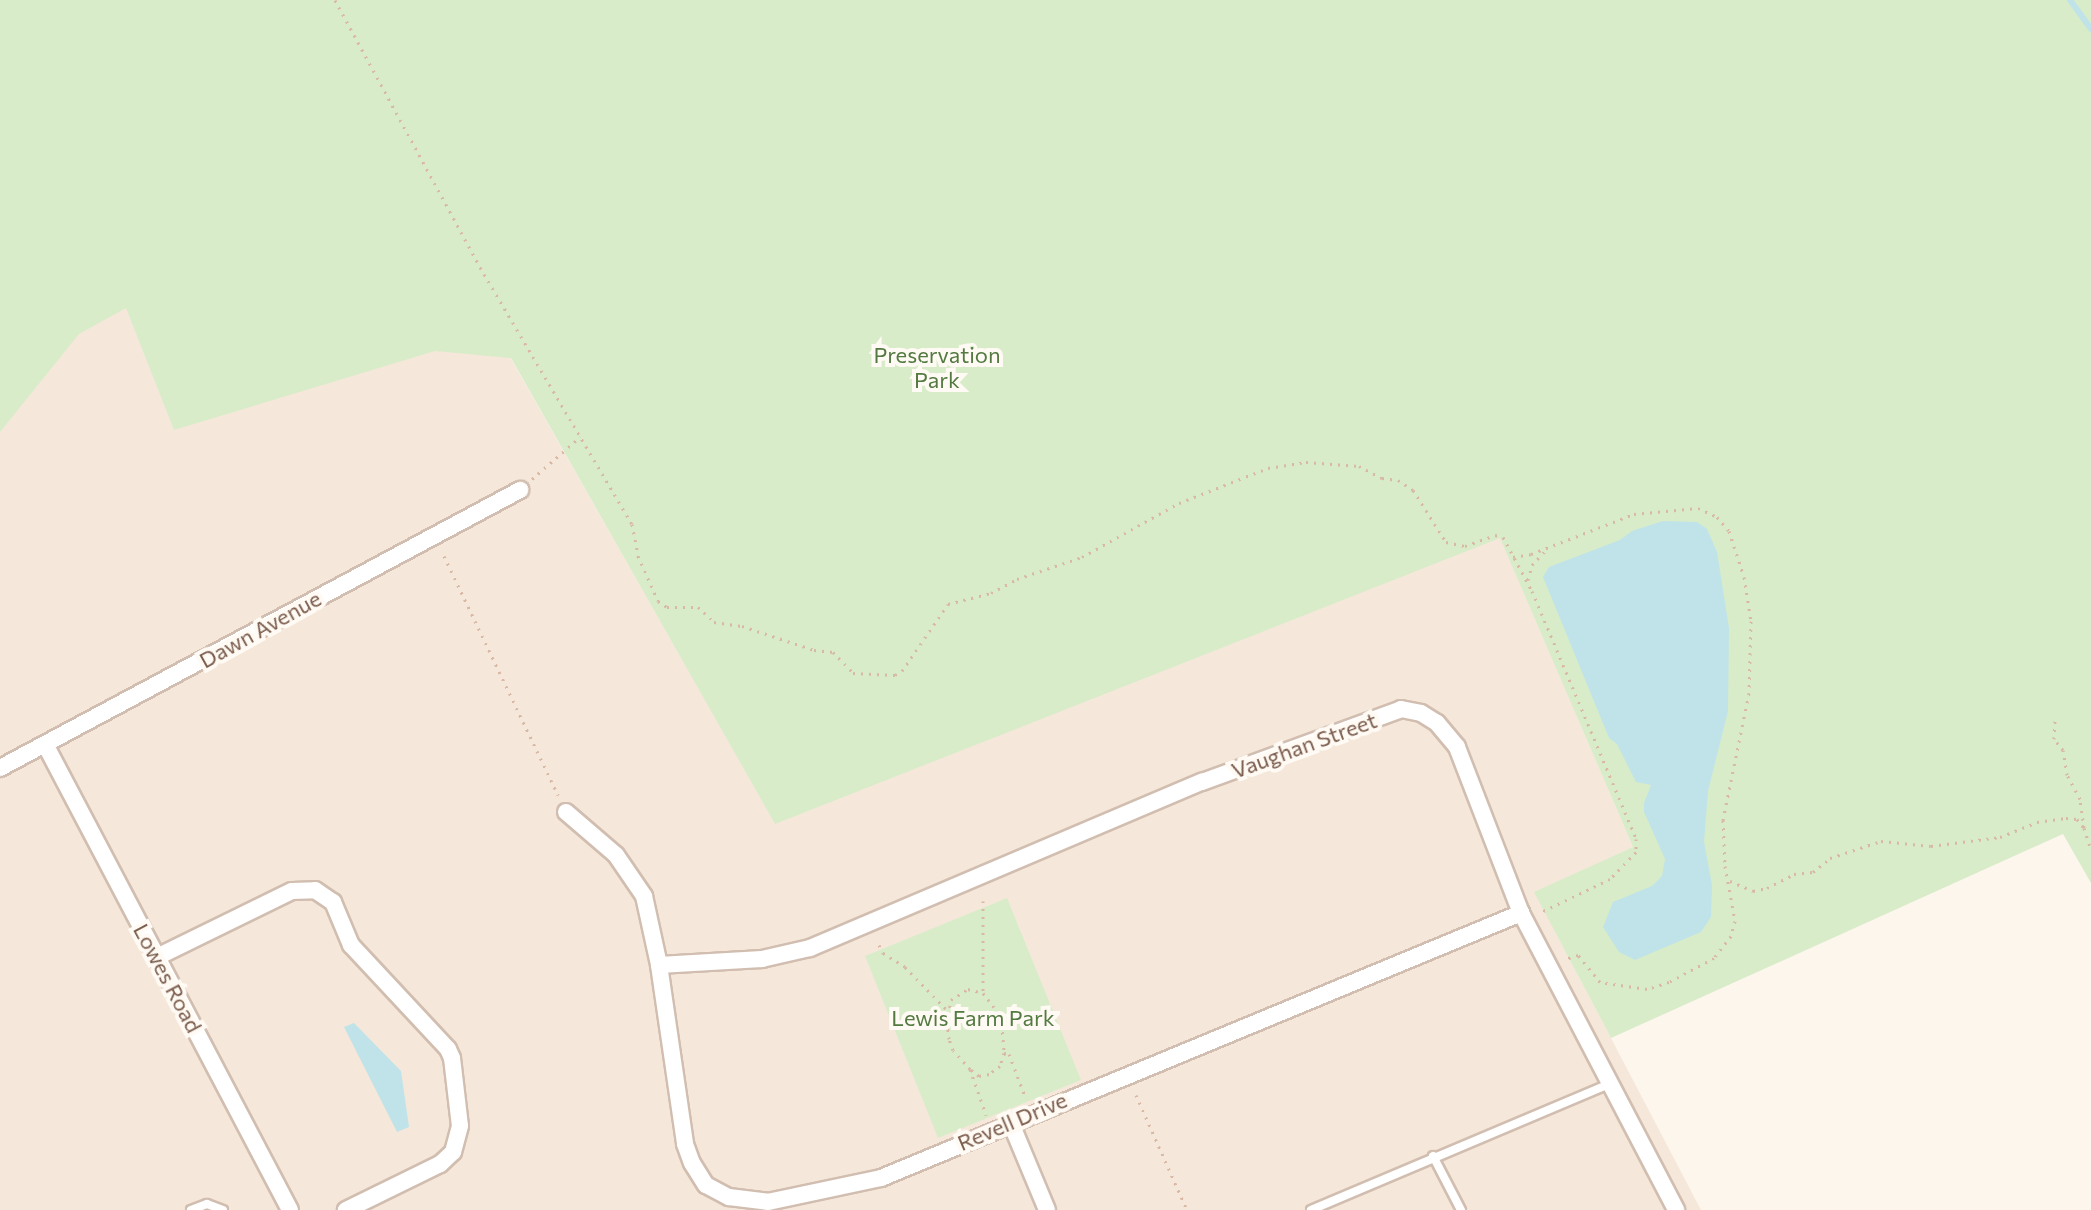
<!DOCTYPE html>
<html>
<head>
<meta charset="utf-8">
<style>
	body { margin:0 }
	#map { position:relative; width:2091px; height:1210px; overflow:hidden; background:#fdf6ec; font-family:Commissioner,sans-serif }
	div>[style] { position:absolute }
	.residential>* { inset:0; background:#f5e8da }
	.green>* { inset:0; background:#d8ecc9 }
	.water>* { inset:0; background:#bfe3e8 }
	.stream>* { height:6px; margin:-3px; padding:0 3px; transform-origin:3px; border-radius:3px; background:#bfe3e8 }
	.path>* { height:3px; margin-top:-1.5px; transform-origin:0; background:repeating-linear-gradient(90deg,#d9b8a5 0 2px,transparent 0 8px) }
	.roads { filter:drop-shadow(2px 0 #d1beb0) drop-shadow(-2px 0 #d1beb0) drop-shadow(0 2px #d1beb0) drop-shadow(0 -2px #d1beb0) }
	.service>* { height:8px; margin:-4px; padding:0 4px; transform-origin:4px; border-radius:4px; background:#fff }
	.minor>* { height:16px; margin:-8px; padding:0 8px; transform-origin:8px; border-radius:8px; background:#fff }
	span { translate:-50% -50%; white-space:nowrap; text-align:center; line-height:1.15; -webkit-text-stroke:8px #fffaf3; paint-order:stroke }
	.park-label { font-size:22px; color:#537a41 }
	.street-label { font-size:22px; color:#7a5c4d }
</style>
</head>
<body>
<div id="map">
	<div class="residential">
		<i style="clip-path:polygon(195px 0,307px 0,775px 823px,1500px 537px,1633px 847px,1535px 893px,1701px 1210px,0 1210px,0 106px)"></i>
	</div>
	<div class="green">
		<i style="clip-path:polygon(0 0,2091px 0,2091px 883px,2063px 834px,1611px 1038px,1534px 892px,1633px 847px,1500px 538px,775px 824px,511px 358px,435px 351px,174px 430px,126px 308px,79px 334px,0 432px)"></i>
		<i style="clip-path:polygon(1007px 898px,1081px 1080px,938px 1138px,865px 956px)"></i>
	</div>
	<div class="water">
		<i style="clip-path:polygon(1663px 521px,1697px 522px,1707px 529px,1717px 552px,1729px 628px,1728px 711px,1708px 791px,1704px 842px,1712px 885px,1711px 917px,1701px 932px,1635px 960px,1619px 952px,1603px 927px,1613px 902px,1652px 886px,1662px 876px,1665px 859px,1644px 812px,1644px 803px,1651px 785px,1636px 782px,1617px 744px,1609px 738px,1543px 577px,1549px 567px,1620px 540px,1632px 531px)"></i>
		<i style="clip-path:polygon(354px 1023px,401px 1071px,409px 1127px,397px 1132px,344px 1027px)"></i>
	</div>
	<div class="stream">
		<i style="left:2070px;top:0;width:36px;rotate:54deg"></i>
	</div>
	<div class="path">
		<i style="left:335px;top:0;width:312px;rotate:61.5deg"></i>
		<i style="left:484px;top:274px;width:291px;rotate:59.4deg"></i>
		<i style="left:632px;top:524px;width:33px;rotate:79deg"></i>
		<i style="left:638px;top:556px;width:49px;rotate:66deg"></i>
		<i style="left:658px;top:601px;width:11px;rotate:34deg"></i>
		<i style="left:667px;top:607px;width:31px"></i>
		<i style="left:698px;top:607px;width:22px;rotate:43deg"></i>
		<i style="left:714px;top:622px;width:28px;rotate:8deg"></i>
		<i style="left:742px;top:626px;width:76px;rotate:18.4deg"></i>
		<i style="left:814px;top:650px;width:19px;rotate:6deg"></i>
		<i style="left:833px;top:652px;width:29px;rotate:46deg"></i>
		<i style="left:853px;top:673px;width:42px;rotate:2.7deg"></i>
		<i style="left:895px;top:675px;width:8px;rotate:-30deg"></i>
		<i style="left:902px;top:671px;width:81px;rotate:-55.5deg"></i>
		<i style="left:948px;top:604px;width:44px;rotate:-14.3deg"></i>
		<i style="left:991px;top:593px;width:30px;rotate:-28deg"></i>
		<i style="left:1017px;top:579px;width:69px;rotate:-18.7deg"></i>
		<i style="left:1082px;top:557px;width:111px;rotate:-29.1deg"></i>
		<i style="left:1179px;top:503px;width:96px;rotate:-21.5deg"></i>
		<i style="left:1268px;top:468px;width:38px;rotate:-9deg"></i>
		<i style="left:1306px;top:462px;width:53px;rotate:4.3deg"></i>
		<i style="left:1359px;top:466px;width:26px;rotate:28deg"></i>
		<i style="left:1382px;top:478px;width:16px;rotate:7deg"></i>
		<i style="left:1398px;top:480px;width:18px;rotate:34deg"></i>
		<i style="left:1413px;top:490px;width:62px;rotate:57.6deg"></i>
		<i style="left:1446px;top:542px;width:19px;rotate:12deg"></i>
		<i style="left:1465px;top:546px;width:32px;rotate:-20deg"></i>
		<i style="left:1495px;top:535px;width:8px;rotate:14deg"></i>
		<i style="left:1503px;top:537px;width:61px;rotate:61.8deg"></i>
		<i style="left:1532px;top:591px;width:269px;rotate:67.2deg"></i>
		<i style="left:1636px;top:839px;width:13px;rotate:90deg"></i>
		<i style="left:1636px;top:852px;width:37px;rotate:134deg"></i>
		<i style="left:1610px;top:879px;width:76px;rotate:154.4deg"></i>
		<i style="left:532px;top:479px;width:64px;rotate:-41.2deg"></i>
		<i style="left:444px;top:556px;width:265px;rotate:64.5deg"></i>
		<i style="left:1513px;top:557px;width:18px;rotate:-9deg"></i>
		<i style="left:1531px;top:554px;width:110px;rotate:-21.2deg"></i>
		<i style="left:1634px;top:514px;width:64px;rotate:-5.4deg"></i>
		<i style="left:1698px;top:508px;width:21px;rotate:25deg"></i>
		<i style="left:1717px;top:517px;width:18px;rotate:49deg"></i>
		<i style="left:1729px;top:531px;width:48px;rotate:71.9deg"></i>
		<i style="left:1744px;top:577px;width:45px;rotate:81deg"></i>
		<i style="left:1751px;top:621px;width:72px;rotate:91.6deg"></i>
		<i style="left:1749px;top:693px;width:130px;rotate:101.6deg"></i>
		<i style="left:1723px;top:820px;width:46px;rotate:87.5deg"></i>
		<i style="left:1725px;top:866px;width:56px;rotate:79.7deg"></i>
		<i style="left:1735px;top:921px;width:16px;rotate:105deg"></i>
		<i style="left:1731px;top:936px;width:28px;rotate:128deg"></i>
		<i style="left:1714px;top:958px;width:51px;rotate:151.9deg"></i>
		<i style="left:1669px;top:982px;width:23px;rotate:162deg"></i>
		<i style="left:1647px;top:989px;width:48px;rotate:-171.5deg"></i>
		<i style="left:1600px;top:982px;width:35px;rotate:-129deg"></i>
		<i style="left:1578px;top:955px;width:13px;rotate:162deg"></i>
		<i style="left:1528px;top:580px;width:16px;rotate:-75deg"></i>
		<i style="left:1532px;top:565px;width:21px;rotate:-47deg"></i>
		<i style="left:2084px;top:828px;width:23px;rotate:72deg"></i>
		<i style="left:1730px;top:881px;width:25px;rotate:23deg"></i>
		<i style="left:1753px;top:891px;width:14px;rotate:-12deg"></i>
		<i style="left:1767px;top:888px;width:30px;rotate:-27deg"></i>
		<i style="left:1794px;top:874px;width:19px;rotate:-6deg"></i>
		<i style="left:1813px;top:872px;width:22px;rotate:-39deg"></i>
		<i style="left:1830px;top:858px;width:54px;rotate:-18.4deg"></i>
		<i style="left:1881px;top:841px;width:50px;rotate:5.7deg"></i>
		<i style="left:1931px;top:846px;width:70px;rotate:-7.4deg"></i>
		<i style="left:2000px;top:837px;width:40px;rotate:-22deg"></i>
		<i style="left:2037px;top:822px;width:29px;rotate:-8deg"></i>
		<i style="left:2066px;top:818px;width:11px;rotate:5deg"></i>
		<i style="left:2077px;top:819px;width:11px;rotate:52deg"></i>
		<i style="left:2084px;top:828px;width:29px;rotate:-98deg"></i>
		<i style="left:2080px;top:799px;width:27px;rotate:-118deg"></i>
		<i style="left:2067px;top:775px;width:25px;rotate:-99deg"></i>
		<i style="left:2063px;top:750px;width:14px;rotate:-129deg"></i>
		<i style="left:2054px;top:739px;width:22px;rotate:-87deg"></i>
		<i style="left:983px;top:901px;width:91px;rotate:90deg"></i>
		<i style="left:879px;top:945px;width:9px;rotate:63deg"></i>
		<i style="left:883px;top:953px;width:26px;rotate:32deg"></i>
		<i style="left:905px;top:967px;width:60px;rotate:45.7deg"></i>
		<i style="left:968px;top:989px;width:16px;rotate:15deg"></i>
		<i style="left:983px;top:993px;width:29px;rotate:52deg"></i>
		<i style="left:1001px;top:1016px;width:37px;rotate:85deg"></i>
		<i style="left:1004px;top:1053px;width:14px;rotate:107deg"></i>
		<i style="left:1000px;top:1066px;width:14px;rotate:144deg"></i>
		<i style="left:989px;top:1074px;width:10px;rotate:169deg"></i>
		<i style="left:979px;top:1076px;width:11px;rotate:-142deg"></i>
		<i style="left:970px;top:1069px;width:25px;rotate:-132deg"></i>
		<i style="left:953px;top:1050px;width:12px;rotate:-110deg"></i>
		<i style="left:949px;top:1039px;width:16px;rotate:-97deg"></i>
		<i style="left:947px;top:1023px;width:23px;rotate:-80deg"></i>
		<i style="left:951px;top:1000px;width:20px;rotate:-33deg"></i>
		<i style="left:1004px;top:1053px;width:5px;rotate:11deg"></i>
		<i style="left:1009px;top:1054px;width:48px;rotate:69.3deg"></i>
		<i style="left:970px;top:1069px;width:49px;rotate:70.8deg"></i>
		<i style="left:1136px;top:1095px;width:126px;rotate:66.1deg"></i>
	</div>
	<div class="roads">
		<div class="service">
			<i style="left:1433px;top:1156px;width:61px;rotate:62.6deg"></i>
			<i style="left:191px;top:1210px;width:17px;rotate:-21deg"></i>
			<i style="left:207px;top:1204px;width:17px;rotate:21deg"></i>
			<i style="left:1311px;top:1210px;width:326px;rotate:-22.9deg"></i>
		</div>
		<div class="minor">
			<i style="left:46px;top:746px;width:524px;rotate:62.26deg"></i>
			<i style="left:0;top:768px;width:590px;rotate:-28.13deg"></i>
			<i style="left:566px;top:812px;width:66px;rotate:40.7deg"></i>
			<i style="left:616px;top:855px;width:50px;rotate:55.7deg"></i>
			<i style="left:644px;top:896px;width:71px;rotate:77.7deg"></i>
			<i style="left:659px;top:965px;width:181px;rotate:81.7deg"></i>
			<i style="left:685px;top:1144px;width:20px;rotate:70deg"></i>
			<i style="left:692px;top:1163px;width:26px;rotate:58deg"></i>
			<i style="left:706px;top:1185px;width:26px;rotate:28deg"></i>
			<i style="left:729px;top:1197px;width:39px;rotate:7deg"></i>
			<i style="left:768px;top:1202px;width:116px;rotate:-12deg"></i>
			<i style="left:881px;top:1178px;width:693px;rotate:-22.49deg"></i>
			<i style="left:157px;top:957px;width:150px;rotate:-26.1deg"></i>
			<i style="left:292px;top:891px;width:23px;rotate:-2deg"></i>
			<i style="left:315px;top:890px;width:22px;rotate:34deg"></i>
			<i style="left:333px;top:902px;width:47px;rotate:67.3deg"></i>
			<i style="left:351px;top:945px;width:142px;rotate:47deg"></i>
			<i style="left:448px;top:1049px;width:10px;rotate:66deg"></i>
			<i style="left:452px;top:1058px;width:68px;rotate:83.3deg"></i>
			<i style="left:460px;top:1126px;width:27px;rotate:105deg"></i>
			<i style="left:453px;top:1152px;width:18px;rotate:137deg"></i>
			<i style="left:440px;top:1164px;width:105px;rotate:153.9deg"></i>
			<i style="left:659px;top:965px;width:103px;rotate:-3.3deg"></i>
			<i style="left:762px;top:959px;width:49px;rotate:-12.9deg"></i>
			<i style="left:810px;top:948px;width:426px;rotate:-23deg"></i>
			<i style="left:1202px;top:782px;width:212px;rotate:-20.1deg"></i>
			<i style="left:1401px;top:709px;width:20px;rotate:11deg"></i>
			<i style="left:1421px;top:713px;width:19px;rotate:32deg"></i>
			<i style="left:1437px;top:723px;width:31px;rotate:50deg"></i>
			<i style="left:1457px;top:747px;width:178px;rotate:68.9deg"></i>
			<i style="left:1521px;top:913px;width:335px;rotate:62.4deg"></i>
			<i style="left:1010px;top:1121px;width:96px;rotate:67.4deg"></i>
		</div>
	</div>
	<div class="park-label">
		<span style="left:937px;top:367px">Preservation<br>Park</span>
		<span style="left:973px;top:1018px">Lewis Farm Park</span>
	</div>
	<div class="street-label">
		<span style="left:260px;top:629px;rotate:-29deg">Dawn Avenue</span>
		<span style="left:1304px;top:745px;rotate:-20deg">Vaughan Street</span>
		<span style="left:168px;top:978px;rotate:62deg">Lowes Road</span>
		<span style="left:1012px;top:1121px;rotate:-23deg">Revell Drive</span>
	</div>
</div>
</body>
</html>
